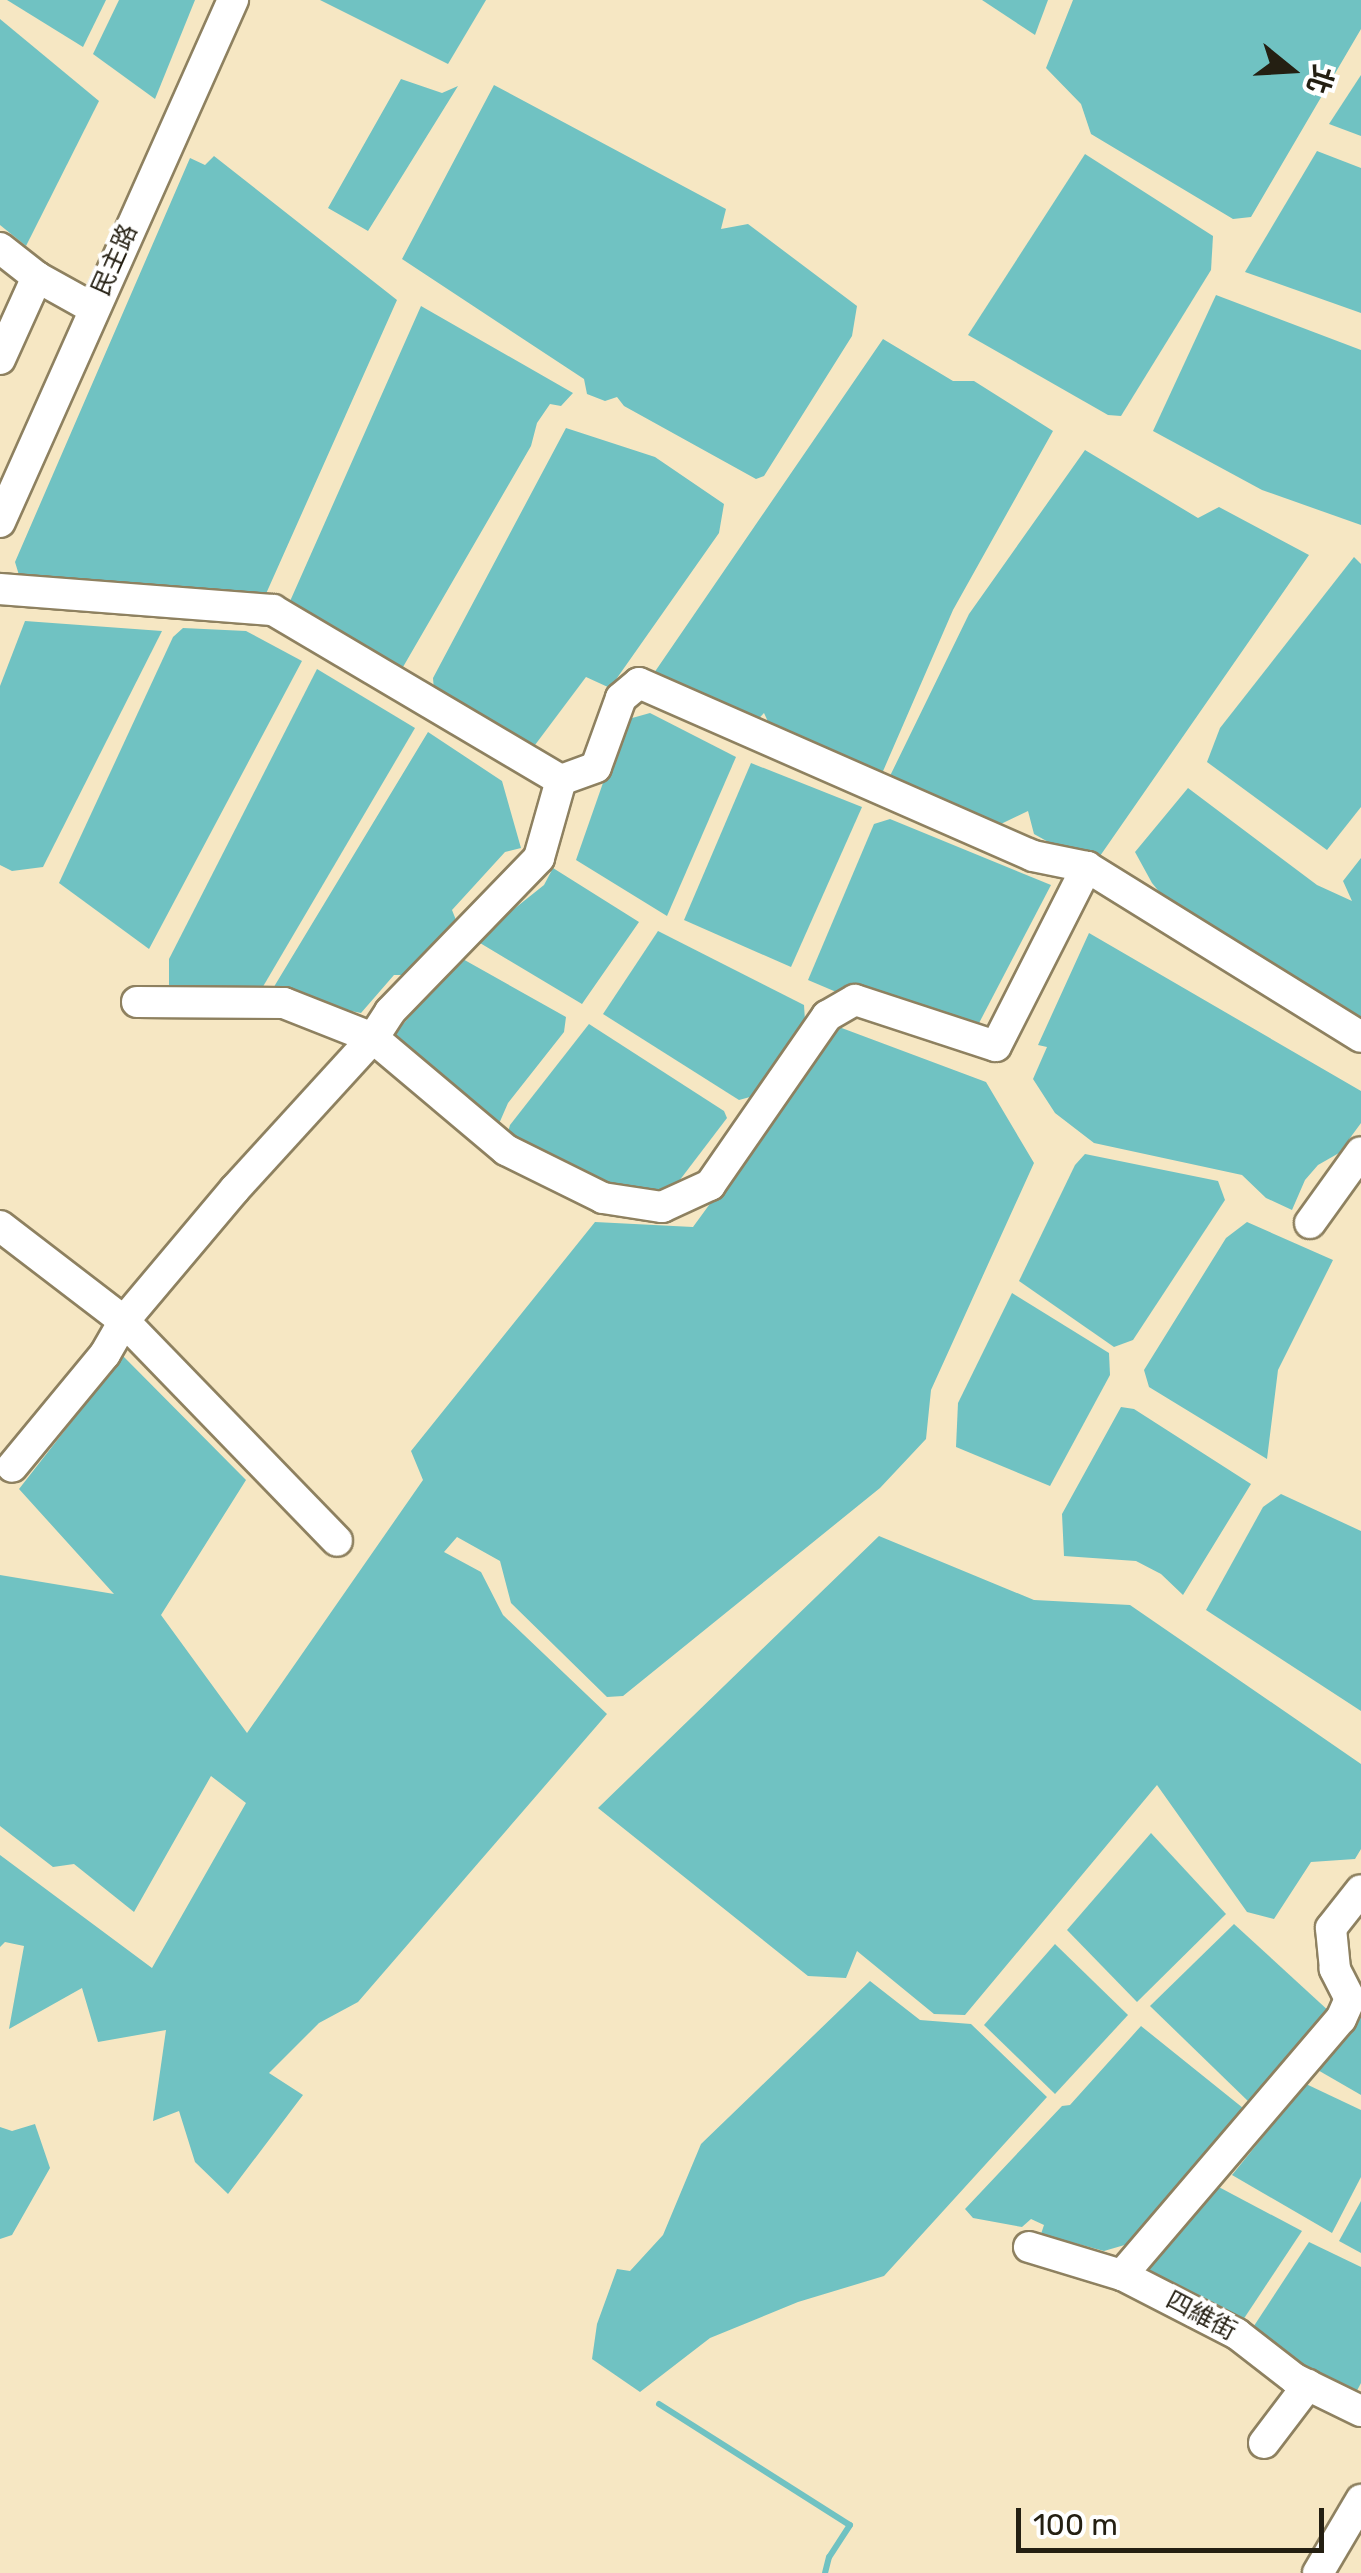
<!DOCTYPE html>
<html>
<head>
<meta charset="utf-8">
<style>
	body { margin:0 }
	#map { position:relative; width:1361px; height:2573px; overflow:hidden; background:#f6e7c3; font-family:Rubik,"Noto Sans TC",sans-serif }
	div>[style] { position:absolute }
	.water>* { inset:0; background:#70c2c2 }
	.stream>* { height:6px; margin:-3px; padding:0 3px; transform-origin:3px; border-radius:3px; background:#70c2c2 }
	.roads { filter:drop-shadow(2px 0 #8e8160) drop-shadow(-2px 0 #8e8160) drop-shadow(0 2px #8e8160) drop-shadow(0 -2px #8e8160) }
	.minor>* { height:30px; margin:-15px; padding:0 15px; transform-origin:15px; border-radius:15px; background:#fff }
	span { translate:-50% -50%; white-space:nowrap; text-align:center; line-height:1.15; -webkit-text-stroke:8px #fff; paint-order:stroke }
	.street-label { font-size:25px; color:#241f12 }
	.north { position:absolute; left:1241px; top:20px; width:100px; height:100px; -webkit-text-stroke:8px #fff; paint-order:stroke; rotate:108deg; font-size:28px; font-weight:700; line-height:40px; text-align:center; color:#241f12 }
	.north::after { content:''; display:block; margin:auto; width:35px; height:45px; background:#241f12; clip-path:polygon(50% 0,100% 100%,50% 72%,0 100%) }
	.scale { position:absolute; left:1016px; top:2508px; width:308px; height:45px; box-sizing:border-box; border:5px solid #241f12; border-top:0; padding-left:12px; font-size:30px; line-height:35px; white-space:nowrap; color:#241f12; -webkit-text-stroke:8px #fff; paint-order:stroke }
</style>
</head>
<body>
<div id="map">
	<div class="water">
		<i style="clip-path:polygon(7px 0,106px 0,83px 47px)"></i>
		<i style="clip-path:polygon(119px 0,195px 0,155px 99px,93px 54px)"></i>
		<i style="clip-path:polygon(320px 0,486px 0,448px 64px)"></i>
		<i style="clip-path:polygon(982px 0,1048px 0,1035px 35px)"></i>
		<i style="clip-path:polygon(1073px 0,1361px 0,1361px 29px,1251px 217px,1233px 219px,1091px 134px,1081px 104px,1046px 68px)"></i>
		<i style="clip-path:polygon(0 19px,99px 101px,26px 246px,0 225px)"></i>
		<i style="clip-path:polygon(1361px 75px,1361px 136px,1329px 124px)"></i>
		<i style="clip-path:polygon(401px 79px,442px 93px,458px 86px,368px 231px,328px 208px)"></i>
		<i style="clip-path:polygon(494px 85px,726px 209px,721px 229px,748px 224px,857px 306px,852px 336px,764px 476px,756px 479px,624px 406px,617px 397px,605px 401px,587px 394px,584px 379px,402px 259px)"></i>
		<i style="clip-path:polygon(1317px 151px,1361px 168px,1361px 313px,1245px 272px)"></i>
		<i style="clip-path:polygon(1085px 154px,1213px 236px,1211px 270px,1121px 416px,1108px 415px,968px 335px)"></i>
		<i style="clip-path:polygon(214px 156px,397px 300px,265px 596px,22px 585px,15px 562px,190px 158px,205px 165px)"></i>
		<i style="clip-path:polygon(1216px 295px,1361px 350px,1361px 525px,1262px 490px,1153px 431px)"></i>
		<i style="clip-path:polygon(421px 306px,573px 393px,561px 406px,550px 404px,537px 423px,531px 446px,403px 667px,387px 667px,287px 608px)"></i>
		<i style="clip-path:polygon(883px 339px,953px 381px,974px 381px,1053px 431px,953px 610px,877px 785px,777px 741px,764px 713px,747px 731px,654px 673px)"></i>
		<i style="clip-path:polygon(566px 428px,655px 457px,724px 504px,719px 533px,610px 688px,586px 677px,526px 757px,434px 691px,433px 678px)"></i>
		<i style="clip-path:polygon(1085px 450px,1198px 518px,1219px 507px,1309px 555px,1100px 856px,1077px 858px,1034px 834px,1028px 811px,978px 835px,889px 778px,969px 614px)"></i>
		<i style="clip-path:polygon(1354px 557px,1361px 564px,1361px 807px,1327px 850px,1207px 762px,1220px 728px)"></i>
		<i style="clip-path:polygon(25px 621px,162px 631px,43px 867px,12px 871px,0 865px,0 686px)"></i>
		<i style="clip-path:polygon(183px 628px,246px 631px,302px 661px,149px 949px,59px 883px,173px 637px)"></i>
		<i style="clip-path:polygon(317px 669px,415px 728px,261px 990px,169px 995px,169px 959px)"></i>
		<i style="clip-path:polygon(650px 713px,736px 757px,667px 916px,576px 860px,625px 720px)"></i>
		<i style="clip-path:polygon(428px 732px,502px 781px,521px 848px,505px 852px,452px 910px,456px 920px,405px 975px,394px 975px,361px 1013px,269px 995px)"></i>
		<i style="clip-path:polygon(751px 763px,862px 807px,791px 967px,684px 920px)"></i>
		<i style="clip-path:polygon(1188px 788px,1317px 885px,1352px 901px,1343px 881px,1361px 858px,1361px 1038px,1175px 911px,1152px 883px,1135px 852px)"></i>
		<i style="clip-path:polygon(890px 819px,1051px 885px,978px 1025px,841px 994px,808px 980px,874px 824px)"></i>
		<i style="clip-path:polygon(553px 868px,639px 922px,582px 1004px,475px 940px,544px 885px)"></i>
		<i style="clip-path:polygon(658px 931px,804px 1005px,805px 1021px,750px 1097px,739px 1100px,603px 1014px)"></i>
		<i style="clip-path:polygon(1089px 933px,1361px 1091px,1361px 1123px,1339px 1153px,1318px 1165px,1305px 1180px,1292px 1210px,1266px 1198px,1242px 1175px,1094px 1143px,1055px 1113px,1033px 1079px,1047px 1047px,1038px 1045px)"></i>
		<i style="clip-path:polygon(461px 958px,566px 1017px,564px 1032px,508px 1103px,498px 1126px,390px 1039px)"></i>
		<i style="clip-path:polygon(589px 1024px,724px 1111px,727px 1118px,676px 1185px,657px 1193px,624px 1194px,504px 1146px,510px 1125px)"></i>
		<i style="clip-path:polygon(839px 1027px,986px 1082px,1034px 1163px,931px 1390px,926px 1439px,880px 1488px,623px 1696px,607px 1697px,511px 1603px,500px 1561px,457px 1537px,444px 1552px,481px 1572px,503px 1615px,607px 1714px,358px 2002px,319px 2023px,269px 2073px,303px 2095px,228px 2194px,195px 2162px,179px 2111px,153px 2121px,166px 2030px,98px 2042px,82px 1988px,9px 2029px,24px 1946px,5px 1942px,0 1947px,0 1855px,152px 1968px,246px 1803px,211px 1776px,134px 1912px,74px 1864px,53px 1867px,0 1826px,0 1575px,114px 1594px,19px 1489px,123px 1356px,246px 1480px,161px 1615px,247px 1733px,423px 1480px,411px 1451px,595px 1222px,693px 1227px)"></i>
		<i style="clip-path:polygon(1085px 1154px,1218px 1181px,1225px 1200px,1133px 1340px,1114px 1347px,1019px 1281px,1075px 1165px)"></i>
		<i style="clip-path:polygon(1247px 1222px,1333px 1260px,1278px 1370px,1267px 1459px,1149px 1387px,1144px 1370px,1226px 1238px)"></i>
		<i style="clip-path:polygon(1012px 1293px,1109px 1353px,1110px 1375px,1050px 1486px,956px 1447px,958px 1403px)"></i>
		<i style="clip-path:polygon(1121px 1407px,1134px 1409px,1251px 1484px,1183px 1595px,1161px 1574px,1136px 1561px,1064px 1556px,1062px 1514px)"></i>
		<i style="clip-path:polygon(1281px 1494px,1361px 1531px,1361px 1711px,1206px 1610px,1263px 1507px)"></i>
		<i style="clip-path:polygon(879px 1536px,1034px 1600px,1130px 1605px,1361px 1764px,1361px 1849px,1355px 1859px,1311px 1862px,1274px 1919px,1247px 1912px,1157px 1785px,965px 2015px,934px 2014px,857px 1951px,846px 1978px,808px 1976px,598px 1808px)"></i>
		<i style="clip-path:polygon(1151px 1833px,1226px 1914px,1137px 2002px,1067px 1930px)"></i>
		<i style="clip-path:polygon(1234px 1924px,1331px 2013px,1250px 2103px,1150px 2006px)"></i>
		<i style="clip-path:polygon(1055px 1944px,1128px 2015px,1055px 2094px,984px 2025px)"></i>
		<i style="clip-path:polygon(870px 1981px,920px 2020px,971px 2024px,1047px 2097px,884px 2276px,798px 2302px,710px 2338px,640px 2392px,592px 2359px,597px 2324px,617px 2269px,630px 2271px,663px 2235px,701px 2144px)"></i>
		<i style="clip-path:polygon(1361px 2013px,1361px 2095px,1316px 2069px)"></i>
		<i style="clip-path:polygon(1141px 2026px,1243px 2108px,1141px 2233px,1128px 2244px,1104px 2251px,1041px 2234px,1044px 2225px,1031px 2219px,1022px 2227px,973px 2218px,965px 2209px,1062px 2106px,1070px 2105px)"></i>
		<i style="clip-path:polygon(1306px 2084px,1361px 2110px,1361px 2177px,1332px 2233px,1232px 2175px)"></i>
		<i style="clip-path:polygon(35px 2124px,50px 2168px,12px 2235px,0 2239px,0 2127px,12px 2131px)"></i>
		<i style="clip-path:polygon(1215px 2185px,1302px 2231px,1241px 2323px,1148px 2271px)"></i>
		<i style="clip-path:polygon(1361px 2201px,1361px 2253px,1339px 2241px)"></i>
		<i style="clip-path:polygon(1309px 2242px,1361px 2267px,1361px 2383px,1351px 2402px,1248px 2335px)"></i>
	</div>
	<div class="stream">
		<i style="left:659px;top:2404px;width:226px;rotate:32.4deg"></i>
		<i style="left:850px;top:2525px;width:38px;rotate:123deg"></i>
		<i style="left:829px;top:2557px;width:16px;rotate:104deg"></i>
	</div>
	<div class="roads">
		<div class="minor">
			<i style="left:0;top:248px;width:47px;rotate:38.1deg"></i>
			<i style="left:37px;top:277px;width:64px;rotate:29deg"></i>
			<i style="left:0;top:359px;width:90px;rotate:-65.7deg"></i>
			<i style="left:0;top:522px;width:572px;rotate:-65.95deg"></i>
			<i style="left:0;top:589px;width:274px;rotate:4.4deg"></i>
			<i style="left:273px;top:610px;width:334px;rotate:30.6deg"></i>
			<i style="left:561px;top:780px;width:81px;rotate:105.8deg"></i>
			<i style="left:539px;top:858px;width:214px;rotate:134.1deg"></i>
			<i style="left:390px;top:1012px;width:31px;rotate:123deg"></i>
			<i style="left:373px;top:1038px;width:205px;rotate:132.4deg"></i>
			<i style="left:235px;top:1189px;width:172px;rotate:130.1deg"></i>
			<i style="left:124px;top:1321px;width:38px;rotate:120deg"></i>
			<i style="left:105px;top:1354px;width:146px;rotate:129.5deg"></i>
			<i style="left:561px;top:780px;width:37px;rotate:-20deg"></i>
			<i style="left:596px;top:767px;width:73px;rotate:-70.1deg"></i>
			<i style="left:621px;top:698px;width:23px;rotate:-40deg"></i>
			<i style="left:639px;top:683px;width:430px;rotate:23.7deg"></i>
			<i style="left:1033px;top:856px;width:55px;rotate:11.5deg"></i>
			<i style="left:137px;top:1002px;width:147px;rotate:0.4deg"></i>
			<i style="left:284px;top:1003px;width:96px;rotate:21.5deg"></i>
			<i style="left:373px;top:1038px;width:174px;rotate:40.1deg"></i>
			<i style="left:506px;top:1150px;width:108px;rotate:26.3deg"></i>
			<i style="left:603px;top:1198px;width:60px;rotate:8.7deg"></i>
			<i style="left:662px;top:1207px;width:53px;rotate:-24.6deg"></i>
			<i style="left:710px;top:1185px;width:206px;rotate:-55.3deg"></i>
			<i style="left:827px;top:1016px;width:32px;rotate:-30deg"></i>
			<i style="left:855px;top:1000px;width:148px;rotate:18.1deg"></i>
			<i style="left:996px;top:1046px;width:201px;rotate:-63.1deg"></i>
			<i style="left:1087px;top:867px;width:322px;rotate:31.8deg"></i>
			<i style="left:1310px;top:1223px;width:87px;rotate:-54.3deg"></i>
			<i style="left:0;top:1226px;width:156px;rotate:37.5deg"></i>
			<i style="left:124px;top:1321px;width:306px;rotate:45.9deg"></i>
			<i style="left:1029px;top:2247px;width:97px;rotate:16.8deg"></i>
			<i style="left:1122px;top:2275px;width:129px;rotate:27.2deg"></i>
			<i style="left:1237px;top:2334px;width:73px;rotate:37.8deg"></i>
			<i style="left:1295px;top:2379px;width:73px;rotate:25.9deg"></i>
			<i style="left:1122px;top:2275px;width:337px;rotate:-49.5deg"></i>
			<i style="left:1341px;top:2019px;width:22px;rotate:-66deg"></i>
			<i style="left:1350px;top:1999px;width:34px;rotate:-117deg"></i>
			<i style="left:1335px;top:1969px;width:41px;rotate:-95.6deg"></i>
			<i style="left:1331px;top:1928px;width:48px;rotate:-51.7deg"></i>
			<i style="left:1264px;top:2443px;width:73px;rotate:-52.8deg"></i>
			<i style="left:1318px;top:2573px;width:85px;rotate:-59.5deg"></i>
		</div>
	</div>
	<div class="street-label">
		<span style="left:115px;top:260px;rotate:-66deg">民主路</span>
		<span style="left:1201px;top:2316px;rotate:28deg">四維街</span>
	</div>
	<div class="north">北</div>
	<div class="scale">100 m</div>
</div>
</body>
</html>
